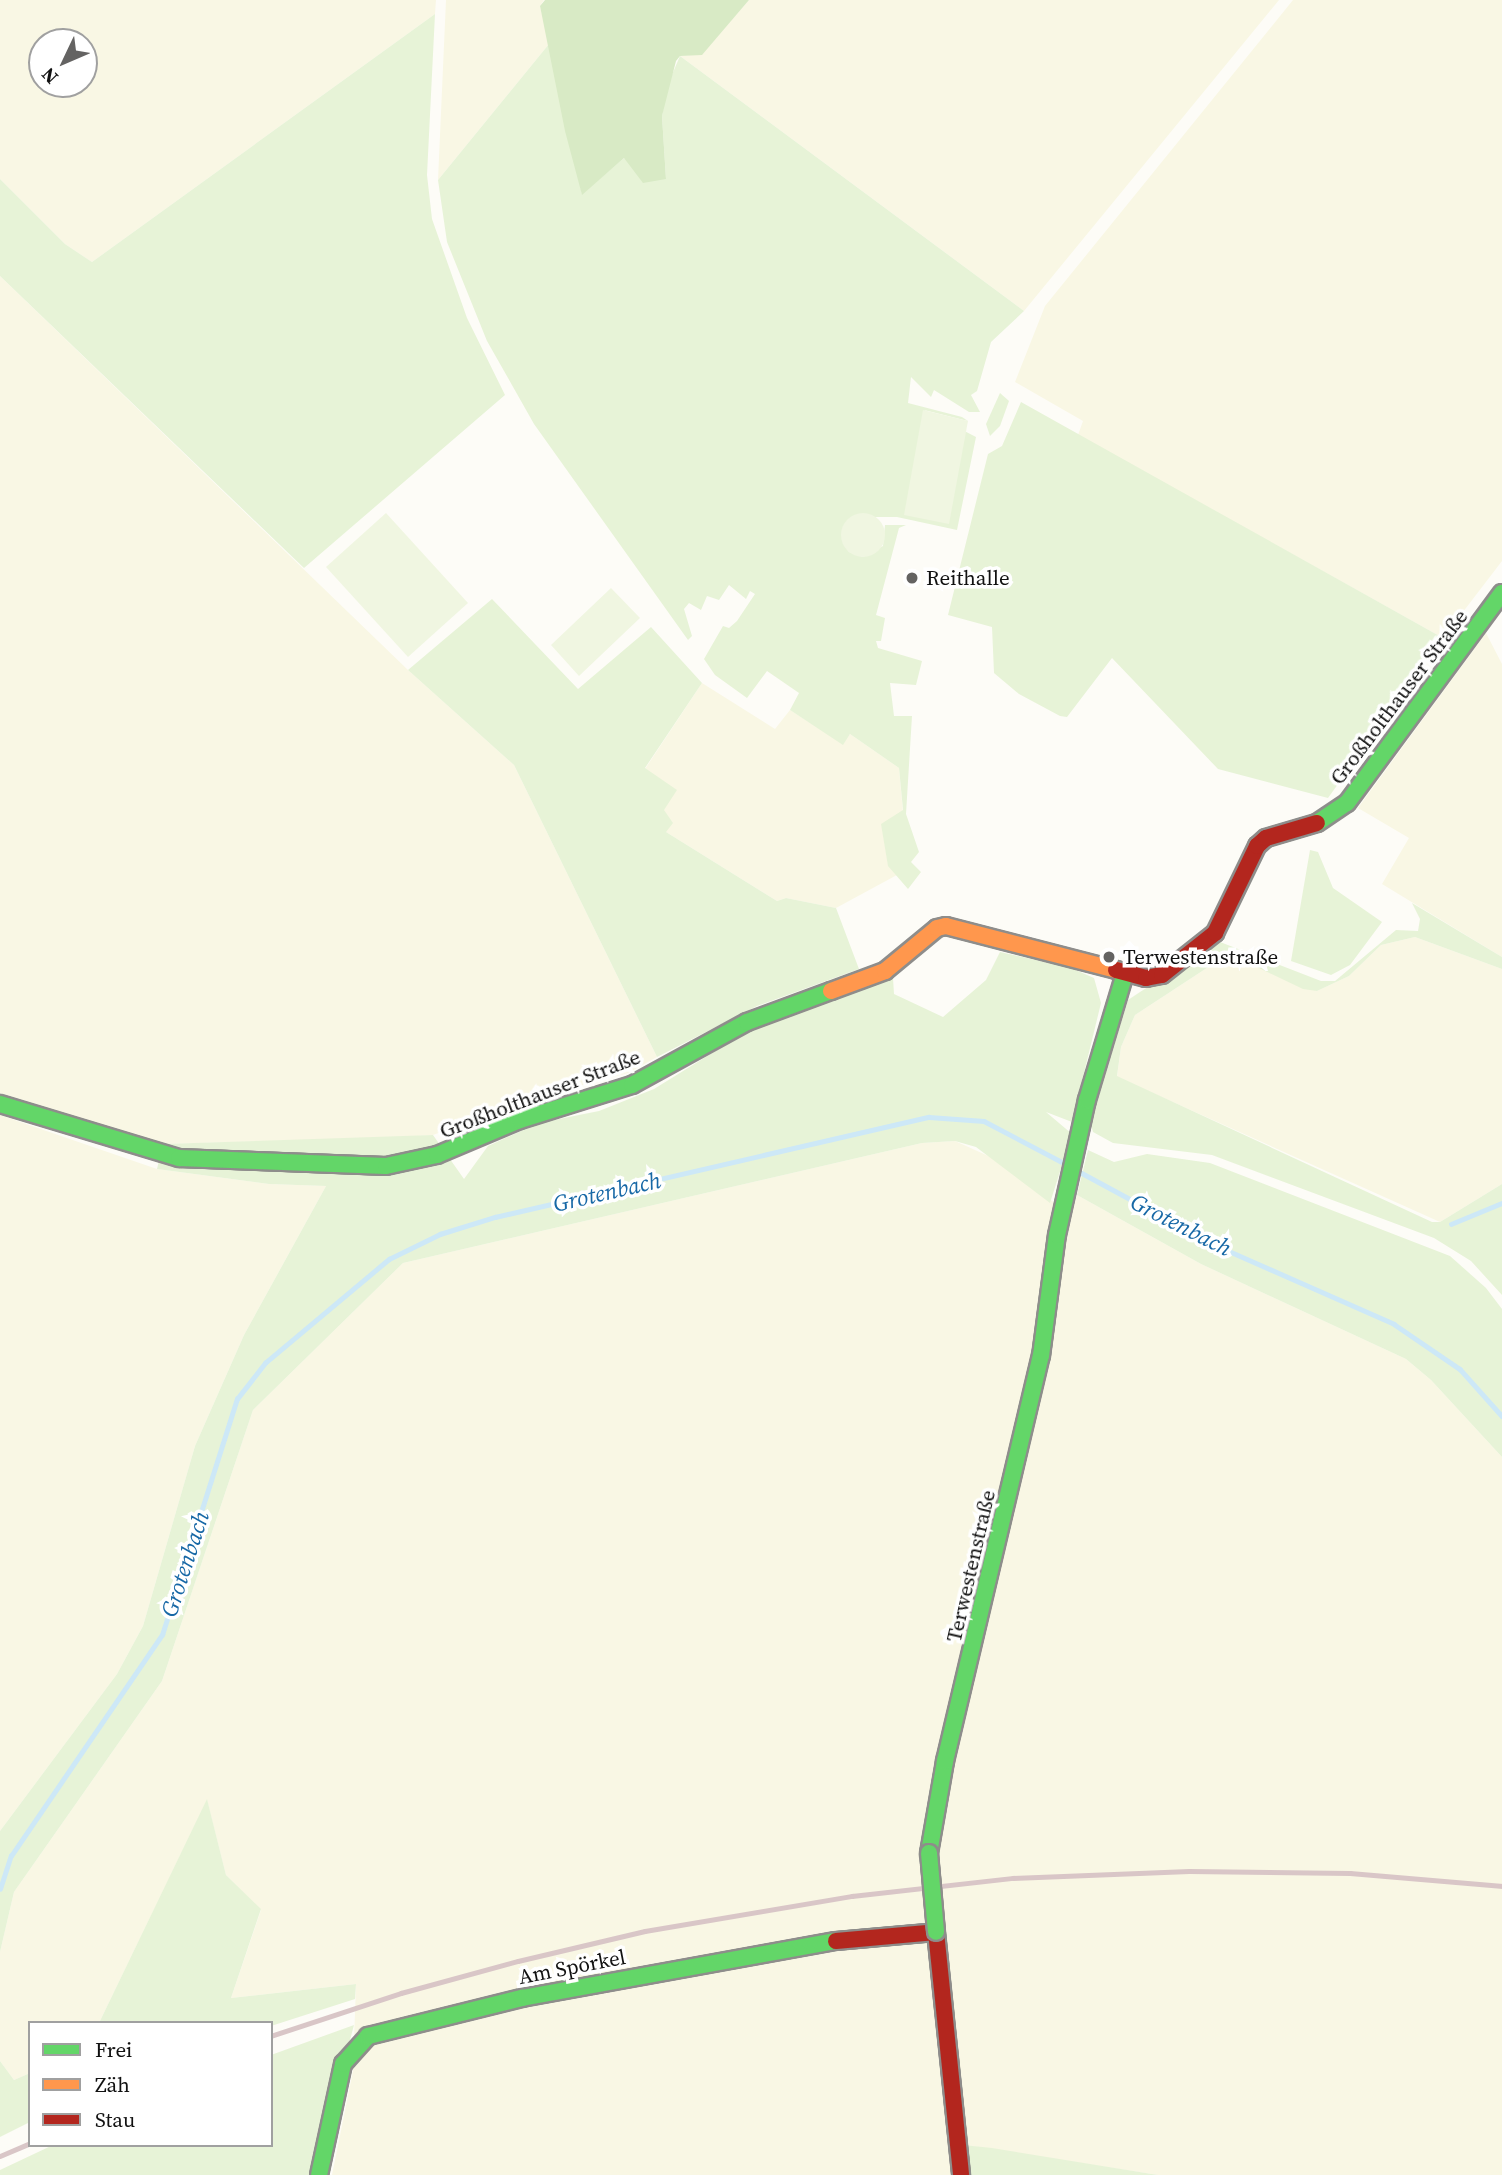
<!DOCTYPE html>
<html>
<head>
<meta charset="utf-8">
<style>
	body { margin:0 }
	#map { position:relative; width:1502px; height:2175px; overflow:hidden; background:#fdfcf7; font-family:"Source Serif 4",serif }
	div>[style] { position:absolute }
	.farmland>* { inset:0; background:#f9f7e4 }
	.green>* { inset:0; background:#e7f3d7 }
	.forest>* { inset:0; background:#d8eac5 }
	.pitch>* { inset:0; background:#f0f6e1 }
	.round { border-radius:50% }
	.stream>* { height:4.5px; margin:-2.25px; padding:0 2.25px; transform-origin:2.25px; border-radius:2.25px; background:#cde8f7 }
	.roads { filter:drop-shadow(2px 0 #8e8d8b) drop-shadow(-2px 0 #8e8d8b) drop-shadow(0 2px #8e8d8b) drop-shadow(0 -2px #8e8d8b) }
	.fast>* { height:16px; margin:-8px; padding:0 8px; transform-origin:8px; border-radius:8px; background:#63d668 }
	.slow>* { height:16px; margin:-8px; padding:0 8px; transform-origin:8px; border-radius:8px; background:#ff974d }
	.jam>* { height:16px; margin:-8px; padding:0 8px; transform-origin:8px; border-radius:8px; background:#b3261e }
	.rail>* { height:4.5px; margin:-2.25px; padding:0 2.25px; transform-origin:2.25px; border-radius:2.25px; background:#d9c6c7 }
	.bridges { filter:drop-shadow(2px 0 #8e8d8b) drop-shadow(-2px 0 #8e8d8b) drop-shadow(0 2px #8e8d8b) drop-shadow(0 -2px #8e8d8b) }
	.fast-bridge>* { height:16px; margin:-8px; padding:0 8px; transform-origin:8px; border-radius:8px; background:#63d668 }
	.dots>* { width:19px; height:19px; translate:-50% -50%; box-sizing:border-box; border:4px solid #fff; border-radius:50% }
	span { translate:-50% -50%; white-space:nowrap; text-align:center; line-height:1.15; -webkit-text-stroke:7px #fff; paint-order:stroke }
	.poi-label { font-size:21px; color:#111 }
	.left { translate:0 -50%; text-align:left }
	.street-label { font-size:21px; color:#111 }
	.water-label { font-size:23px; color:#1768a6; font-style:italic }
	.legend { position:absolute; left:28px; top:2021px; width:245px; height:126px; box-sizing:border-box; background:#fff; border:2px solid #a0a0a0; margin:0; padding:9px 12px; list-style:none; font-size:21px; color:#111 }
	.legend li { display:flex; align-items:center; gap:14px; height:35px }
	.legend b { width:35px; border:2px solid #a0a0a0 }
	.north { position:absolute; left:28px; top:28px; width:70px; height:70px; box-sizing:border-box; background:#fff; border:2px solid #a0a0a0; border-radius:50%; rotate:226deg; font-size:19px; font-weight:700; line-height:28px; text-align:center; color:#111 }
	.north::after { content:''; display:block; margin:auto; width:24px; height:32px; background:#646362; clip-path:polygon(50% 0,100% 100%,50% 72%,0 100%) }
</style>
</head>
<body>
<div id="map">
	<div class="farmland">
		<i style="clip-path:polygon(evenodd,0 0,436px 0,435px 14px,92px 262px,65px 244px,0 179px,0 0,42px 42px,84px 42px,84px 84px,42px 84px,42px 42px)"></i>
		<i style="clip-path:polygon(446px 0,544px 0,540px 6px,549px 44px,438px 180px)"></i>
		<i style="clip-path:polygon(749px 0,1279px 0,1024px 311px,680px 56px,702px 54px)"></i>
		<i style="clip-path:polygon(1293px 0,1502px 0,1502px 561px,1443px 638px,1078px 435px,1083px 421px,1015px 382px,1045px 306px)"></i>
		<i style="clip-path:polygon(0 276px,408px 670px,514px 765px,657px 1057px,628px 1073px,524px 1101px,433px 1135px,384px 1138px,163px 1144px,0 1093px)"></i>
		<i style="clip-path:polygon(1486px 633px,1502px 664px,1502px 957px,1382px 884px,1409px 838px,1358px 808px)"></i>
		<i style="clip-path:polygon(702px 683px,775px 729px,790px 710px,843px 744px,850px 734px,899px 768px,908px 869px,836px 908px,786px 898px,777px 901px,666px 832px,664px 810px,645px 769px)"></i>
		<i style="clip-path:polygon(1415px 937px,1502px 969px,1502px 1184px,1440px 1222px,1117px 1077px,1121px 1047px,1135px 1015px,1216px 962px,1242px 960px,1317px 991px,1349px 976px,1381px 945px)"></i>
		<i style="clip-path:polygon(0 1115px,157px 1169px,269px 1184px,326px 1186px,244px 1335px,195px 1446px,143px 1626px,117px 1674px,0 1831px)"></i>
		<i style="clip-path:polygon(955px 1141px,995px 1159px,1071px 1215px,1077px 1195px,1201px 1264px,1406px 1359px,1431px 1380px,1502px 1457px,1502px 2175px,1158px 2175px,964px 2145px,966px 2175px,332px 2175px,353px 2071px,356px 1984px,231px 1998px,261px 1910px,226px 1875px,207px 1800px,99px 2023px,30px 2023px,30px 2073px,14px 2080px,0 2061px,0 1952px,14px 1892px,162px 1681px,253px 1410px,403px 1263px,922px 1143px)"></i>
	</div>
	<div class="green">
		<i style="clip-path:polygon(435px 14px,427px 175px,432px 219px,467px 318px,505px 395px,304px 568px,0 276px,0 179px,65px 244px,92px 262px)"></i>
		<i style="clip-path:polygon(549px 44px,582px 194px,624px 158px,666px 179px,662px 116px,668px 84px,680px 56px,1024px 311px,991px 342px,977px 391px,971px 395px,980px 412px,969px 412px,934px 390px,931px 397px,911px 377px,908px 403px,962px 417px,968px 421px,924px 410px,976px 437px,957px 530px,897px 517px,875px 517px,842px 540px,849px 552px,863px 557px,883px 546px,885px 525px,906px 525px,899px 528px,876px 615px,885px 618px,881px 641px,876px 641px,878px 648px,922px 661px,916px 685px,890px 683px,894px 716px,912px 716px,906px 814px,919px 852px,911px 862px,921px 872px,908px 889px,888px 866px,881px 824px,903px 810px,899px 768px,850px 734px,843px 745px,790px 710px,799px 693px,767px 671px,747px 698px,715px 675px,704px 659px,723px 626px,729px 628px,737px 621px,755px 594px,750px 591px,746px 599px,729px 585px,719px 600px,707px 596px,701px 610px,689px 603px,684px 609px,692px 636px,688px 640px,534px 424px,487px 341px,447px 242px,438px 180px)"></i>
		<i style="clip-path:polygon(1000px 393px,1009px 401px,1000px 426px,990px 436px,986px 424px)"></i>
		<i style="clip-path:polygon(1021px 402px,1443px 638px,1328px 798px,1218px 769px,1112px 658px,1067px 717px,1060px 716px,1019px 694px,994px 673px,992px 627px,948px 615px,988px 454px,1002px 446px)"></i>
		<i style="clip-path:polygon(492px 599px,578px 689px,651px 627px,702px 683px,645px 768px,677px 790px,664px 810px,673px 823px,666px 832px,777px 901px,786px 898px,836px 908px,859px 969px,757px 1006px,657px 1057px,514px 765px,408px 670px)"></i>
		<i style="clip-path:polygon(1310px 850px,1318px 852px,1333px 888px,1382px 922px,1350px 965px,1331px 975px,1291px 961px)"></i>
		<i style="clip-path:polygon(1412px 903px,1502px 957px,1502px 969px,1415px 937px,1381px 945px,1349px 976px,1317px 991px,1303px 989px,1242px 960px,1216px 962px,1135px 1015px,1121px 1047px,1117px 1076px,1432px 1222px,1440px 1222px,1502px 1184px,1502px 1295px,1471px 1261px,1434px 1238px,1212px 1155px,1113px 1143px,1093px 1132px,1090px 1122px,1128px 1000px,1140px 992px,1220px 942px,1321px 981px,1335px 981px,1396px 930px,1418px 931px,1420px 919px)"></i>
		<i style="clip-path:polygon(1000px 952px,1071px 968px,1094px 978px,1101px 1003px,1072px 1122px,1046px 1112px,1072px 1134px,1050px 1203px,976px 1147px,955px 1141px,922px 1143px,403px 1263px,253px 1410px,162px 1681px,14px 1892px,0 1952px,0 1831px,117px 1674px,143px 1626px,195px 1446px,244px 1335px,326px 1186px,269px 1184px,157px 1169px,163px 1144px,433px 1135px,464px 1179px,488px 1146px,539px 1123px,599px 1111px,654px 1089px,743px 1034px,893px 978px,894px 994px,943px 1017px,986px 980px)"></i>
		<i style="clip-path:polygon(1088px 1150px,1114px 1162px,1147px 1154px,1210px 1163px,1450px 1256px,1486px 1288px,1502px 1309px,1502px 1457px,1431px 1380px,1406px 1359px,1201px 1264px,1077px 1195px)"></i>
		<i style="clip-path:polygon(207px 1799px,226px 1875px,261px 1909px,231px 1998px,356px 1984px,355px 1999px,271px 2026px,271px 2023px,99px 2023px)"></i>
		<i style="clip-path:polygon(354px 2025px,314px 2175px,0 2175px,0 2170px,53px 2145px,271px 2145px,271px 2055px)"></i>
		<i style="clip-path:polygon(0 2061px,14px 2080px,30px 2073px,30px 2122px,0 2137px)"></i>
		<i style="clip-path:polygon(963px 2145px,992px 2148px,1158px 2175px,966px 2175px)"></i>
	</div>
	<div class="forest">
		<i style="clip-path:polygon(545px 0,749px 0,702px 55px,680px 56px,676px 61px,662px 116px,666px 179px,643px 183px,624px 158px,582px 195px,565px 131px,540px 6px)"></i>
	</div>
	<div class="pitch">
		<i style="clip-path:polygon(923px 410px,968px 421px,949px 524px,904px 515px)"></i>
		<i style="clip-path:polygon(386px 513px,468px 603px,408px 657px,326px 567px)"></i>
		<i class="round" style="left:841px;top:513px;width:44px;height:44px"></i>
		<i style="clip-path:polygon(611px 588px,640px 618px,579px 676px,551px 645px)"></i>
	</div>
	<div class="stream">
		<i style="left:1080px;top:1172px;width:151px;rotate:28.4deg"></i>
		<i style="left:1213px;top:1244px;width:198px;rotate:23.8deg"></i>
		<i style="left:1394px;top:1324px;width:80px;rotate:34.3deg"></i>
		<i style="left:1460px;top:1369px;width:63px;rotate:48.2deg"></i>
		<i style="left:1451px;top:1224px;width:55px;rotate:-22.4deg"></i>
		<i style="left:0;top:1889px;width:35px;rotate:-72deg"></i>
		<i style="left:11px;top:1856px;width:268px;rotate:-55.7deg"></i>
		<i style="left:162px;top:1635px;width:248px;rotate:-72.4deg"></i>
		<i style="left:237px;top:1399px;width:46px;rotate:-52.1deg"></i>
		<i style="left:265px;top:1363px;width:162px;rotate:-40deg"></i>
		<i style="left:389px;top:1259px;width:57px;rotate:-26.1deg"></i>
		<i style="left:440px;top:1234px;width:58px;rotate:-17.2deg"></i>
		<i style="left:495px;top:1217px;width:445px;rotate:-13deg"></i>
		<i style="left:929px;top:1117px;width:55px;rotate:4.2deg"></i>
		<i style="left:984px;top:1121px;width:93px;rotate:27.7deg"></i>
	</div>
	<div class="roads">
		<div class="fast">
			<i style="left:1317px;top:823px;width:36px;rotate:-34deg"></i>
			<i style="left:1347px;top:803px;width:261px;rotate:-53.6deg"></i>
			<i style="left:0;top:1104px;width:187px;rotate:16.8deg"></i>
			<i style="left:179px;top:1158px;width:207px;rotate:2.2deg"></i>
			<i style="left:386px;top:1166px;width:52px;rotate:-12.2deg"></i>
			<i style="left:437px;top:1155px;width:90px;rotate:-22.9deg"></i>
			<i style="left:520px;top:1120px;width:117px;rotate:-17.4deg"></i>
			<i style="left:632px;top:1085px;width:131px;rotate:-28.7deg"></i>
			<i style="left:747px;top:1022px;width:90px;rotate:-20.3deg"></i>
			<i style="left:929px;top:1853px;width:93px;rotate:-80.1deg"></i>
			<i style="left:945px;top:1761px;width:416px;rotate:-76.7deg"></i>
			<i style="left:1041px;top:1356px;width:122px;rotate:-82.5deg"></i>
			<i style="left:1057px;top:1235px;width:138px;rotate:-77.5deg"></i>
			<i style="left:1087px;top:1100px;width:133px;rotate:-73.3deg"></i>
			<i style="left:319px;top:2175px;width:114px;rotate:-77.8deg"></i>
			<i style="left:343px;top:2064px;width:38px;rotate:-48deg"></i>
			<i style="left:368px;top:2036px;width:159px;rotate:-13.9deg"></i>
			<i style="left:522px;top:1998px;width:319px;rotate:-10.3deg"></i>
		</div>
		<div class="slow">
			<i style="left:831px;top:991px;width:58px;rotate:-20.3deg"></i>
			<i style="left:885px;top:971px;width:67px;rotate:-39.6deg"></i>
			<i style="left:937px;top:928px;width:9px;rotate:-13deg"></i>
			<i style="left:946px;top:926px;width:176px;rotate:14.5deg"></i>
		</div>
		<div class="jam">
			<i style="left:1116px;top:970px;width:31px;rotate:15deg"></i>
			<i style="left:1146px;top:978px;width:16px;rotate:-11deg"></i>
			<i style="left:1162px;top:975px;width:68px;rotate:-38.4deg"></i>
			<i style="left:1215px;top:933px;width:97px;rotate:-64.2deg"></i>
			<i style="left:1257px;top:846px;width:12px;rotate:-42deg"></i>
			<i style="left:1266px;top:838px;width:53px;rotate:-16.4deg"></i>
			<i style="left:836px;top:1941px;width:100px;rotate:-5.1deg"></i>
			<i style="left:936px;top:1932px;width:244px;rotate:84.1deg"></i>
		</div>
	</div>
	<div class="rail">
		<i style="left:271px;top:2036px;width:137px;rotate:-18.3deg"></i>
		<i style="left:401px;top:1993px;width:121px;rotate:-15.3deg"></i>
		<i style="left:518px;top:1961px;width:130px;rotate:-13.3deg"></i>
		<i style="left:645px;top:1931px;width:210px;rotate:-9.6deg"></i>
		<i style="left:852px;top:1896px;width:162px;rotate:-6.4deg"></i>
		<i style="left:1013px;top:1878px;width:176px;rotate:-2.3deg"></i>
		<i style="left:1189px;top:1871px;width:161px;rotate:0.7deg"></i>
		<i style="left:1350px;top:1873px;width:153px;rotate:4.9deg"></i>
		<i style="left:0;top:2156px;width:33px;rotate:-23deg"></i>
	</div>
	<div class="bridges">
		<div class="fast-bridge">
			<i style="left:929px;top:1853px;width:79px;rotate:84.9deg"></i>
		</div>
	</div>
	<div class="dots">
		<i style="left:912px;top:578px;background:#646362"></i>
		<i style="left:1109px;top:957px;background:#646362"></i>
	</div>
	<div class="poi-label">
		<span class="left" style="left:926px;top:578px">Reithalle</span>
		<span class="left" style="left:1123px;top:957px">Terwestenstraße</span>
	</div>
	<div class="street-label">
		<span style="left:1399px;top:697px;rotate:-53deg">Großholthauser Straße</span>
		<span style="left:540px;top:1094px;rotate:-21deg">Großholthauser Straße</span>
		<span style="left:971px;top:1566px;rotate:-77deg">Terwestenstraße</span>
		<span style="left:572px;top:1967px;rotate:-11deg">Am Spörkel</span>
	</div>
	<div class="water-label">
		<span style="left:607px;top:1192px;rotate:-13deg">Grotenbach</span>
		<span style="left:1181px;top:1225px;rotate:27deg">Grotenbach</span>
		<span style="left:185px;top:1564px;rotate:-72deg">Grotenbach</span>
	</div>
	<ul class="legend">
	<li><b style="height:9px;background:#63d668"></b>Frei</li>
	<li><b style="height:9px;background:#ff974d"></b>Zäh</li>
	<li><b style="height:9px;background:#b3261e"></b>Stau</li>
	</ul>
	<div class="north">N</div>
</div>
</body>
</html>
